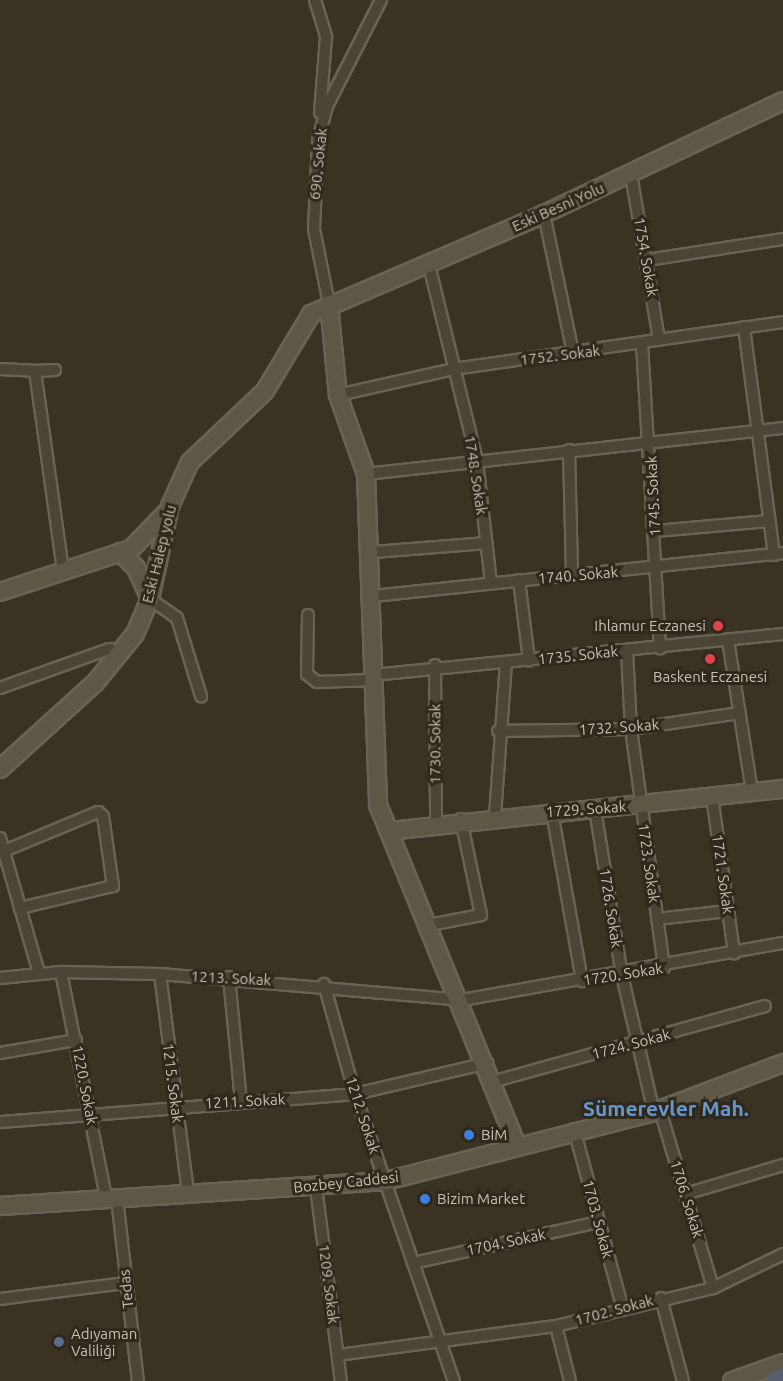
<!DOCTYPE html>
<html>
<head>
<meta charset="utf-8">
<style>
	body { margin:0 }
	#map { position:relative; width:783px; height:1381px; overflow:hidden; background:#3a3324; font-family:Ubuntu,sans-serif }
	div>[style] { position:absolute }
	.roads { filter:drop-shadow(2px 0 #686356) drop-shadow(-2px 0 #686356) drop-shadow(0 2px #686356) drop-shadow(0 -2px #686356) }
	.street>* { height:10px; margin:-5px; padding:0 5px; transform-origin:5px; border-radius:5px; background:#4a4537 }
	.secondary>* { height:16px; margin:-8px; padding:0 8px; transform-origin:8px; border-radius:8px; background:#5d5746 }
	.highway>* { height:21px; margin:-10.5px; padding:0 10.5px; transform-origin:10.5px; border-radius:10.5px; background:#555d70 }
	.dots>* { width:16px; height:16px; translate:-50% -50%; box-sizing:border-box; border:3px solid #2f291d; border-radius:50% }
	span { translate:-50% -50%; white-space:nowrap; text-align:center; line-height:1.15; -webkit-text-stroke:6px #2f291d; paint-order:stroke }
	.street-label { font-size:15px; color:#c6c1b3 }
	.poi-label { font-size:15px; color:#c6c1b3 }
	.right { translate:-100% -50%; text-align:right }
	.left { translate:0 -50%; text-align:left }
	.district-label { font-size:21px; color:#6696ce; font-weight:700 }
</style>
</head>
<body>
<div id="map">
	<div class="roads">
		<div class="street">
			<i style="left:315px;top:0;width:39px;rotate:73deg"></i>
			<i style="left:326px;top:37px;width:76px;rotate:94.5deg"></i>
			<i style="left:631px;top:174px;width:168px;rotate:80.4deg"></i>
			<i style="left:544px;top:214px;width:142px;rotate:78.2deg"></i>
			<i style="left:647px;top:260px;width:138px;rotate:-8.8deg"></i>
			<i style="left:429px;top:265px;width:201px;rotate:76.2deg"></i>
			<i style="left:477px;top:460px;width:124px;rotate:83.5deg"></i>
			<i style="left:329px;top:304px;width:76px;rotate:-101.3deg"></i>
			<i style="left:314px;top:229px;width:89px;rotate:-87.4deg"></i>
			<i style="left:318px;top:140px;width:35px;rotate:-75deg"></i>
			<i style="left:327px;top:106px;width:119px;rotate:-63deg"></i>
			<i style="left:744px;top:327px;width:230px;rotate:82.5deg"></i>
			<i style="left:642px;top:344px;width:305px;rotate:86.6deg"></i>
			<i style="left:0;top:369px;width:35px;rotate:3deg"></i>
			<i style="left:35px;top:371px;width:201px;rotate:82deg"></i>
			<i style="left:35px;top:371px;width:20px;rotate:-3deg"></i>
			<i style="left:338px;top:395px;width:118px;rotate:-12.7deg"></i>
			<i style="left:453px;top:369px;width:333px;rotate:-8.1deg"></i>
			<i style="left:569px;top:450px;width:126px;rotate:88.6deg"></i>
			<i style="left:366px;top:474px;width:420px;rotate:-6.3deg"></i>
			<i style="left:655px;top:531px;width:115px;rotate:-5deg"></i>
			<i style="left:372px;top:552px;width:114px;rotate:-4.5deg"></i>
			<i style="left:519px;top:580px;width:81px;rotate:82.9deg"></i>
			<i style="left:373px;top:596px;width:412px;rotate:-6deg"></i>
			<i style="left:150px;top:599px;width:33px;rotate:35deg"></i>
			<i style="left:177px;top:618px;width:82px;rotate:72.9deg"></i>
			<i style="left:308px;top:615px;width:59px;rotate:91deg"></i>
			<i style="left:307px;top:674px;width:13px;rotate:39deg"></i>
			<i style="left:317px;top:682px;width:56px;rotate:-2deg"></i>
			<i style="left:728px;top:640px;width:154px;rotate:81deg"></i>
			<i style="left:627px;top:650px;width:79px;rotate:87.1deg"></i>
			<i style="left:631px;top:729px;width:241px;rotate:82.1deg"></i>
			<i style="left:435px;top:665px;width:157px;rotate:89.6deg"></i>
			<i style="left:373px;top:675px;width:412px;rotate:-5.7deg"></i>
			<i style="left:0;top:688px;width:116px;rotate:-19.7deg"></i>
			<i style="left:109px;top:649px;width:13px;rotate:13deg"></i>
			<i style="left:498px;top:731px;width:133px;rotate:-0.9deg"></i>
			<i style="left:631px;top:729px;width:110px;rotate:-8.4deg"></i>
			<i style="left:712px;top:796px;width:159px;rotate:82deg"></i>
			<i style="left:595px;top:809px;width:168px;rotate:80.8deg"></i>
			<i style="left:622px;top:975px;width:141px;rotate:76.9deg"></i>
			<i style="left:552px;top:812px;width:172px;rotate:79.9deg"></i>
			<i style="left:495px;top:816px;width:154px;rotate:-85.9deg"></i>
			<i style="left:0;top:838px;width:141px;rotate:73.9deg"></i>
			<i style="left:4px;top:851px;width:102px;rotate:-22.5deg"></i>
			<i style="left:98px;top:812px;width:6px;rotate:39deg"></i>
			<i style="left:103px;top:816px;width:71px;rotate:81.9deg"></i>
			<i style="left:113px;top:886px;width:96px;rotate:166.7deg"></i>
			<i style="left:657px;top:919px;width:71px;rotate:-6.4deg"></i>
			<i style="left:424px;top:926px;width:58px;rotate:-10.9deg"></i>
			<i style="left:481px;top:915px;width:98px;rotate:-101.8deg"></i>
			<i style="left:61px;top:972px;width:230px;rotate:78.7deg"></i>
			<i style="left:160px;top:974px;width:220px;rotate:82.7deg"></i>
			<i style="left:229px;top:977px;width:126px;rotate:84.5deg"></i>
			<i style="left:0;top:978px;width:61px;rotate:-5.6deg"></i>
			<i style="left:61px;top:972px;width:99px;rotate:1.2deg"></i>
			<i style="left:160px;top:974px;width:303px;rotate:4.9deg"></i>
			<i style="left:462px;top:1000px;width:326px;rotate:-10.1deg"></i>
			<i style="left:324px;top:984px;width:114px;rotate:74.3deg"></i>
			<i style="left:355px;top:1094px;width:304px;rotate:71deg"></i>
			<i style="left:0;top:1053px;width:77px;rotate:-9.7deg"></i>
			<i style="left:495px;top:1081px;width:280px;rotate:-15.5deg"></i>
			<i style="left:660px;top:1110px;width:186px;rotate:73.4deg"></i>
			<i style="left:0;top:1122px;width:356px;rotate:-4.5deg"></i>
			<i style="left:355px;top:1094px;width:136px;rotate:-13.2deg"></i>
			<i style="left:574px;top:1129px;width:187px;rotate:74.8deg"></i>
			<i style="left:316px;top:1187px;width:196px;rotate:82.7deg"></i>
			<i style="left:685px;top:1194px;width:102px;rotate:-16.5deg"></i>
			<i style="left:117px;top:1198px;width:184px;rotate:83.5deg"></i>
			<i style="left:413px;top:1263px;width:189px;rotate:-12.5deg"></i>
			<i style="left:661px;top:1298px;width:86px;rotate:75.2deg"></i>
			<i style="left:0;top:1299px;width:126px;rotate:-7.3deg"></i>
			<i style="left:556px;top:1326px;width:57px;rotate:75.7deg"></i>
			<i style="left:338px;top:1355px;width:220px;rotate:-7.6deg"></i>
			<i style="left:556px;top:1326px;width:162px;rotate:-13.6deg"></i>
			<i style="left:713px;top:1288px;width:78px;rotate:-25.9deg"></i>
		</div>
		<div class="secondary">
			<i style="left:329px;top:304px;width:91px;rotate:84.4deg"></i>
			<i style="left:338px;top:395px;width:84px;rotate:70.5deg"></i>
			<i style="left:366px;top:474px;width:331px;rotate:87.9deg"></i>
			<i style="left:378px;top:805px;width:367px;rotate:67.8deg"></i>
			<i style="left:120px;top:552px;width:23px;rotate:45deg"></i>
			<i style="left:136px;top:568px;width:34px;rotate:66deg"></i>
			<i style="left:0;top:592px;width:138px;rotate:-18.2deg"></i>
			<i style="left:131px;top:549px;width:50px;rotate:-45.8deg"></i>
			<i style="left:0;top:769px;width:128px;rotate:-42.2deg"></i>
			<i style="left:95px;top:683px;width:63px;rotate:-50.8deg"></i>
			<i style="left:135px;top:634px;width:38px;rotate:-67deg"></i>
			<i style="left:150px;top:599px;width:95px;rotate:-77.9deg"></i>
			<i style="left:170px;top:506px;width:48px;rotate:-65.6deg"></i>
			<i style="left:190px;top:462px;width:103px;rotate:-43.4deg"></i>
			<i style="left:265px;top:391px;width:90px;rotate:-59.1deg"></i>
			<i style="left:311px;top:314px;width:254px;rotate:-23.2deg"></i>
			<i style="left:544px;top:214px;width:264px;rotate:-25.3deg"></i>
			<i style="left:389px;top:831px;width:396px;rotate:-6.1deg"></i>
			<i style="left:0;top:1206px;width:387px;rotate:-3.7deg"></i>
			<i style="left:386px;top:1181px;width:277px;rotate:-14.4deg"></i>
			<i style="left:654px;top:1112px;width:138px;rotate:-20.8deg"></i>
			<i style="left:732px;top:1381px;width:54px;rotate:-19.4deg"></i>
		</div>
		<div class="highway">
			<i style="left:777px;top:1381px;width:6px;rotate:-18deg"></i>
		</div>
	</div>
	<div class="dots">
		<i style="left:718px;top:626px;background:#e0444e"></i>
		<i style="left:710px;top:659px;background:#e0444e"></i>
		<i style="left:469px;top:1135px;background:#3f7fe0"></i>
		<i style="left:425px;top:1199px;background:#3f7fe0"></i>
		<i style="left:59px;top:1342px;background:#5c6f8a"></i>
	</div>
	<div class="street-label">
		<span style="left:318px;top:164px;rotate:-84deg">690. Sokak</span>
		<span style="left:558px;top:207px;rotate:-24deg">Eski Besni Yolu</span>
		<span style="left:646px;top:257px;rotate:80deg">1754. Sokak</span>
		<span style="left:560px;top:355px;rotate:-7deg">1752. Sokak</span>
		<span style="left:476px;top:475px;rotate:81deg">1748. Sokak</span>
		<span style="left:653px;top:496px;rotate:-93deg">1745. Sokak</span>
		<span style="left:159px;top:554px;rotate:-76deg">Eski Halep yolu</span>
		<span style="left:578px;top:575px;rotate:-5deg">1740. Sokak</span>
		<span style="left:578px;top:655px;rotate:-6deg">1735. Sokak</span>
		<span style="left:619px;top:727px;rotate:-4deg">1732. Sokak</span>
		<span style="left:435px;top:744px;rotate:-90deg">1730. Sokak</span>
		<span style="left:586px;top:809px;rotate:-4deg">1729. Sokak</span>
		<span style="left:649px;top:863px;rotate:82deg">1723. Sokak</span>
		<span style="left:723px;top:874px;rotate:82deg">1721. Sokak</span>
		<span style="left:611px;top:908px;rotate:81deg">1726. Sokak</span>
		<span style="left:623px;top:974px;rotate:-9deg">1720. Sokak</span>
		<span style="left:231px;top:978px;rotate:3deg">1213. Sokak</span>
		<span style="left:631px;top:1044px;rotate:-15deg">1724. Sokak</span>
		<span style="left:173px;top:1083px;rotate:83deg">1215. Sokak</span>
		<span style="left:85px;top:1085px;rotate:79deg">1220. Sokak</span>
		<span style="left:245px;top:1101px;rotate:-3deg">1211. Sokak</span>
		<span style="left:363px;top:1115px;rotate:72deg">1212. Sokak</span>
		<span style="left:346px;top:1182px;rotate:-6deg">Bozbey Caddesi</span>
		<span style="left:687px;top:1199px;rotate:73deg">1706. Sokak</span>
		<span style="left:598px;top:1219px;rotate:75deg">1703. Sokak</span>
		<span style="left:506px;top:1242px;rotate:-12deg">1704. Sokak</span>
		<span style="left:329px;top:1284px;rotate:83deg">1209. Sokak</span>
		<span style="left:126px;top:1289px;rotate:-96deg">Tedas</span>
		<span style="left:614px;top:1310px;rotate:-15deg">1702. Sokak</span>
	</div>
	<div class="poi-label">
		<span class="right" style="left:706px;top:626px">Ihlamur Eczanesi</span>
		<span style="left:710px;top:677px">Baskent Eczanesi</span>
		<span class="left" style="left:481px;top:1135px">BİM</span>
		<span class="left" style="left:437px;top:1199px">Bizim Market</span>
		<span class="left" style="left:71px;top:1342px">Adıyaman<br>Valiliği</span>
	</div>
	<div class="district-label">
		<span style="left:666px;top:1108px">Sümerevler Mah.</span>
	</div>
</div>
</body>
</html>
